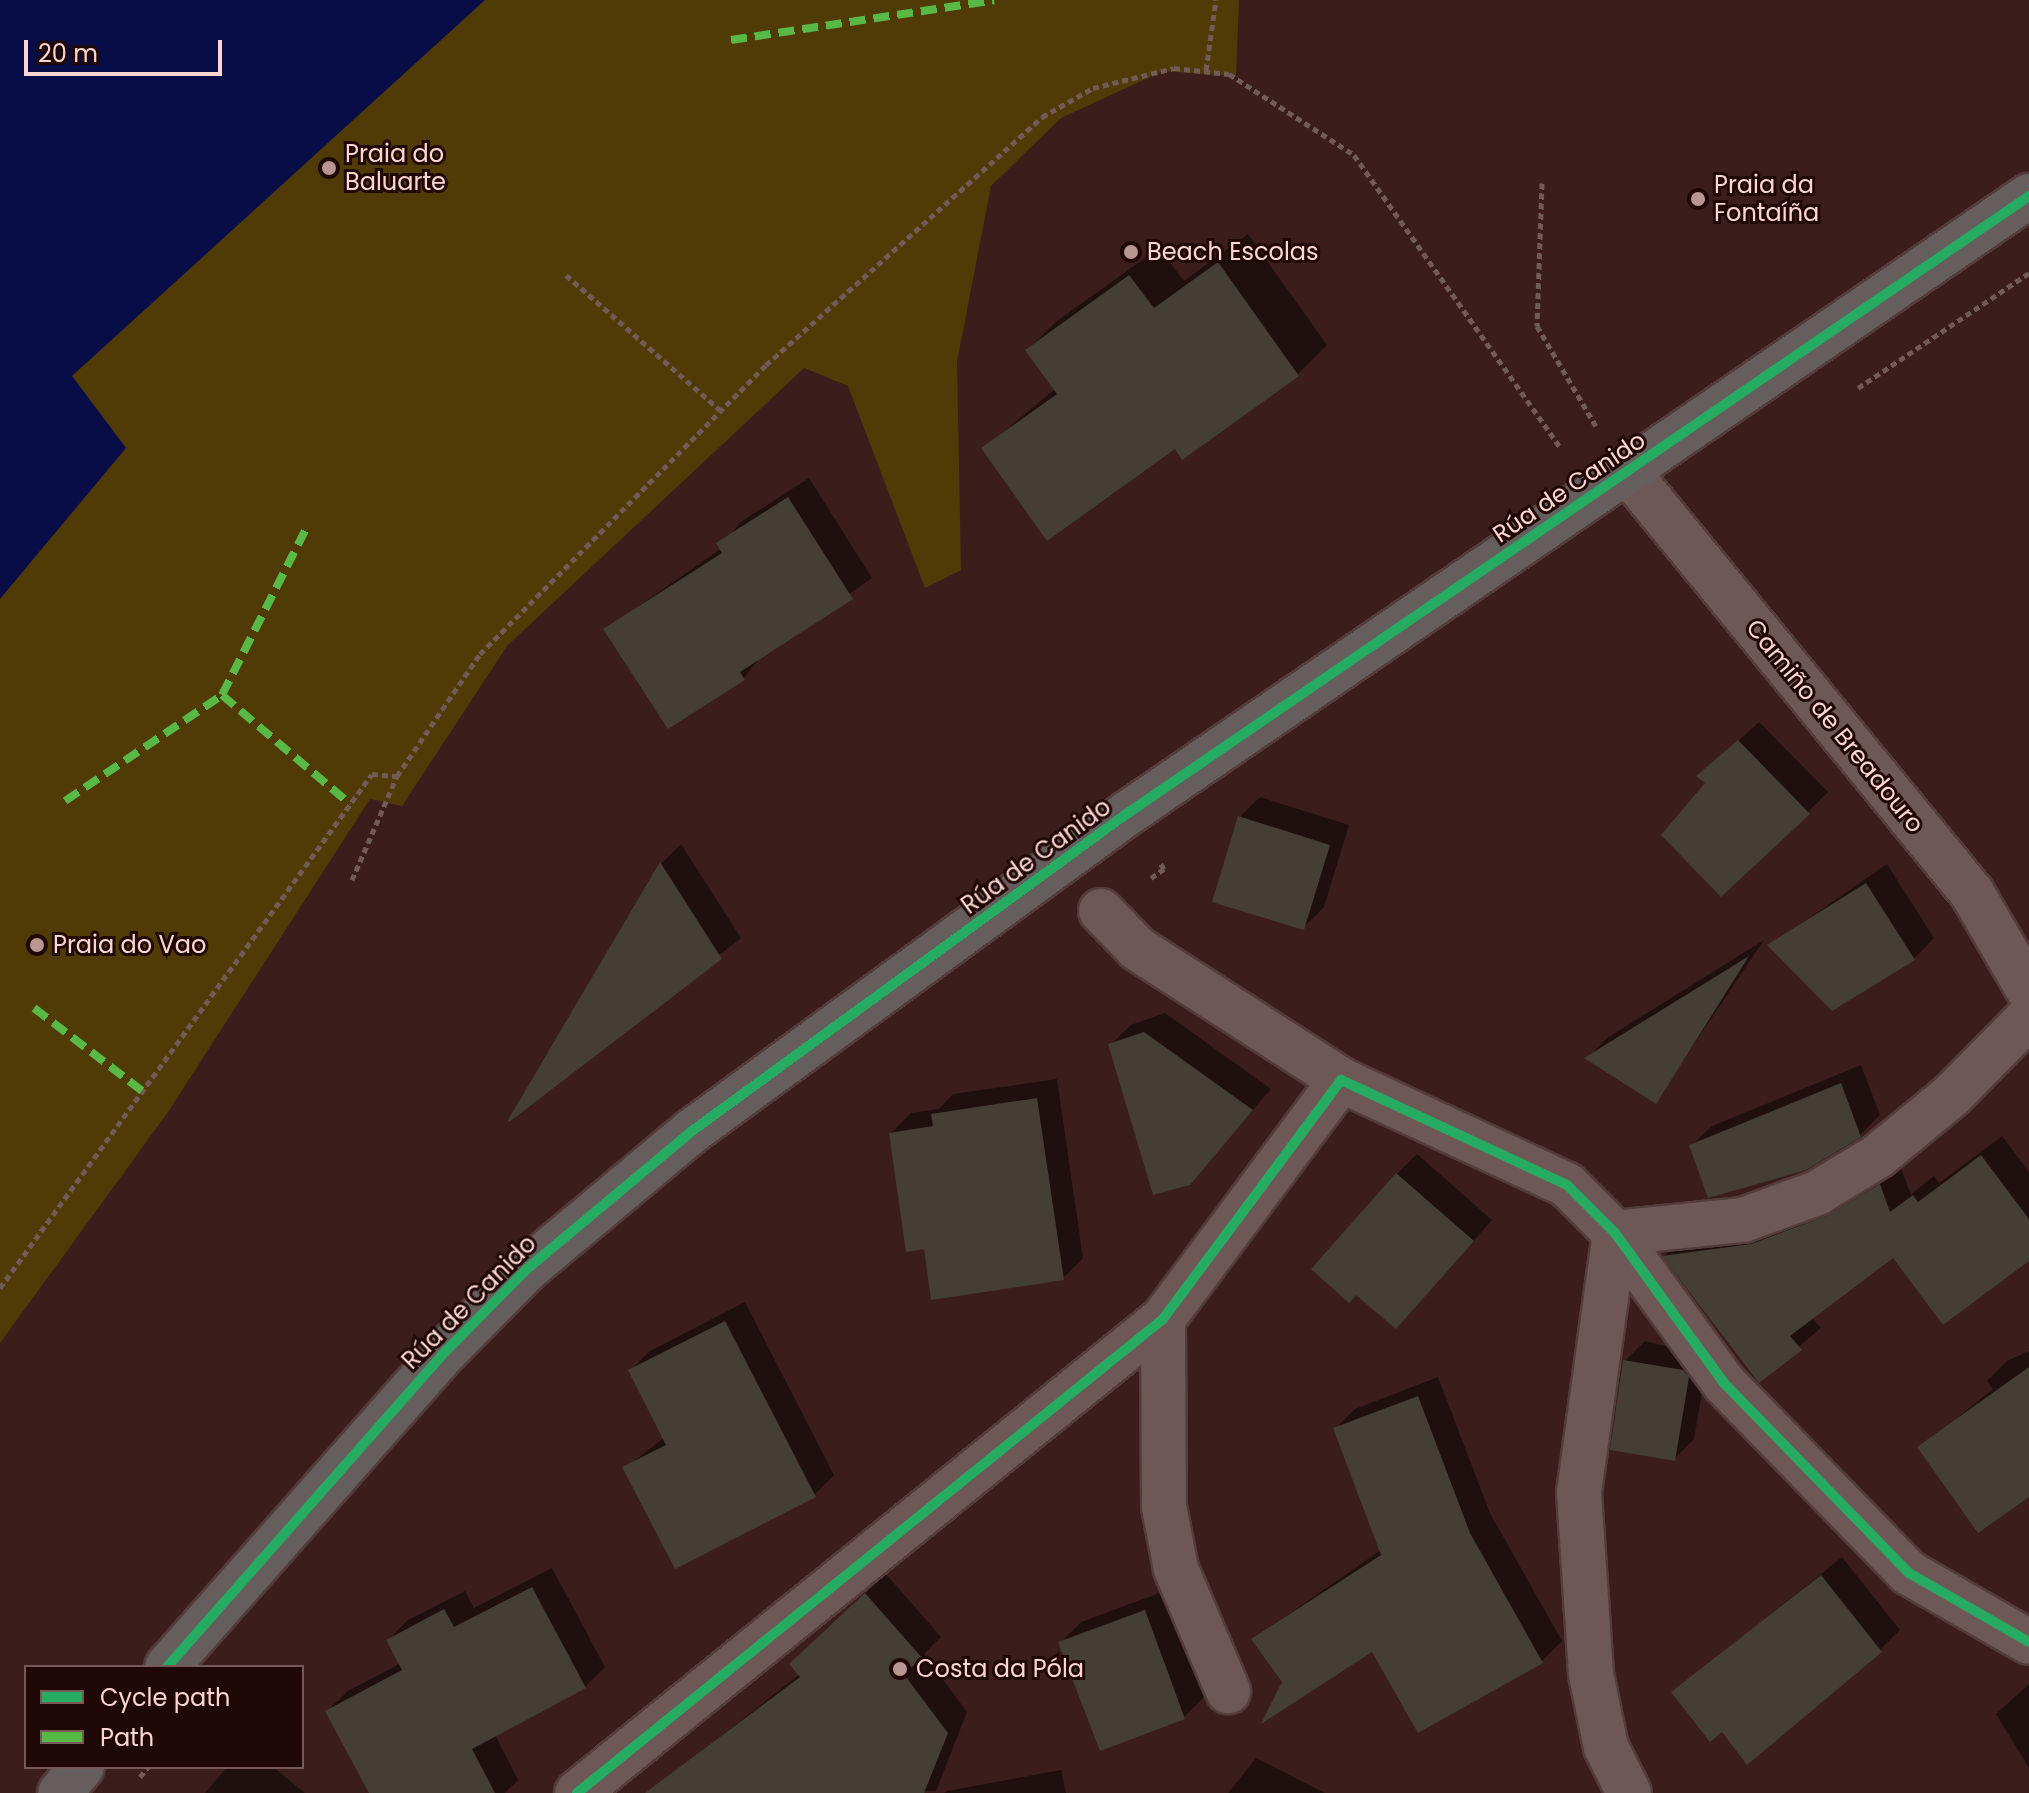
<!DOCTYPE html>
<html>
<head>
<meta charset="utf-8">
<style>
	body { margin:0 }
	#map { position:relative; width:2029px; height:1793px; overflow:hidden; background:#3b1e1c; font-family:Poppins,sans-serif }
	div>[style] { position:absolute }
	.green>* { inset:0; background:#503a06 }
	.water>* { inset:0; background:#090d47 }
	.shadow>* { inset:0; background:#0007 }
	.building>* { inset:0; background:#443e35 }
	.path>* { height:5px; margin-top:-2.5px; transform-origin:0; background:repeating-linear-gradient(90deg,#715a58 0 6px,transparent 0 10px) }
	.roads { filter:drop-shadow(2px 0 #533c3a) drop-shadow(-2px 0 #533c3a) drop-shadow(0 2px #533c3a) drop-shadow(0 -2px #533c3a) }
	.minor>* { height:44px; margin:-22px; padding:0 22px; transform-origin:22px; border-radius:22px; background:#6e5856 }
	.major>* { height:44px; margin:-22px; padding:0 22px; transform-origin:22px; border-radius:22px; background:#665e5d }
	.quiet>* { height:8px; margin-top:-4px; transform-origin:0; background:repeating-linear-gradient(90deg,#58b947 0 16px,transparent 0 24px) }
	.cycleway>* { height:10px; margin:-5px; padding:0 5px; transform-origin:5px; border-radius:5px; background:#26ab63 }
	.dots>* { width:22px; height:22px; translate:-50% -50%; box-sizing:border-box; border:4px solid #1f0806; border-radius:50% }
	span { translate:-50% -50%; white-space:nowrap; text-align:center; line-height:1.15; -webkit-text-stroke:6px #1f0806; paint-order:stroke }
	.poi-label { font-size:24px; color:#fbd6d2 }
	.left { translate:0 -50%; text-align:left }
	.street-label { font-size:24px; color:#fbd6d2 }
	.legend { position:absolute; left:24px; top:1665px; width:280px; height:104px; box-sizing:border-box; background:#1f0806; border:2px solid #775a58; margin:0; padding:10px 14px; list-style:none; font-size:24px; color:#fbd6d2 }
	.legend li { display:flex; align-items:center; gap:16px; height:40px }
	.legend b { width:40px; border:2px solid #775a58 }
	.scale { position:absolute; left:24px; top:40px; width:198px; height:36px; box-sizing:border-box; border:4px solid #fbd6d2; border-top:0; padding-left:10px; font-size:24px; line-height:28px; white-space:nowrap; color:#fbd6d2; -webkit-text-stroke:6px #1f0806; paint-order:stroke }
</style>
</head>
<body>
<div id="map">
	<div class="green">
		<i style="clip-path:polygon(0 0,1239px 0,1236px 76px,1163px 71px,1061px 118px,991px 186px,957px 362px,961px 570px,925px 588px,848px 386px,804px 368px,507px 646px,402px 806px,370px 799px,168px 1112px,0 1343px)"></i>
	</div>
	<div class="water">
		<i style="clip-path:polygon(0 0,485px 0,72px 376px,126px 448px,0 599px)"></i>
	</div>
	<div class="shadow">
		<i style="clip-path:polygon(1248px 234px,1327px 345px,1298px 374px,1183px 457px,1175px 446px,983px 449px,1055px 389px,1027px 350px,1057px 321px,1159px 248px,1184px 281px)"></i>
		<i style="clip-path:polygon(809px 478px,872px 578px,762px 655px,744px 678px,606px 629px,722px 548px,739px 523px)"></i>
		<i style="clip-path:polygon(1759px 722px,1828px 792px,1808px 812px,1699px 776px)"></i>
		<i style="clip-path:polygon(1260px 797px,1349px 825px,1324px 907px,1304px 927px,1240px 817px)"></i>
		<i style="clip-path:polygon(681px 844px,741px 938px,512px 1117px,662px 863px)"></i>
		<i style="clip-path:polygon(1887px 864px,1934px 938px,1914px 959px,1770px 945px)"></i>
		<i style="clip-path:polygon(1764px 940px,1656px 1101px,1587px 1058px,1607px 1038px)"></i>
		<i style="clip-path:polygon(1165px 1013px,1271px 1089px,1189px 1184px,1110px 1045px,1131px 1025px)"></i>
		<i style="clip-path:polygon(1861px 1065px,1880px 1115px,1860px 1135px,1691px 1146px,1712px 1126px)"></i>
		<i style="clip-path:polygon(1057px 1079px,1083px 1258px,1063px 1278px,891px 1133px,911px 1113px,939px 1109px,953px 1094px)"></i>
		<i style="clip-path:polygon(2002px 1136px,2029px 1172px,2029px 1258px,1894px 1256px,1811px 1317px,1821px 1328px,1759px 1380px,1665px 1256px,1685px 1236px,1900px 1166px,1911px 1194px,1934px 1176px,1939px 1183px)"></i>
		<i style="clip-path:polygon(1417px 1154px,1492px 1220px,1416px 1306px,1397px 1174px)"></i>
		<i style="clip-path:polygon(745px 1302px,834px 1475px,814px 1495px,625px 1468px,665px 1437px,630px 1371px,650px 1351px)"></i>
		<i style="clip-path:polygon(1645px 1341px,1708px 1357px,1694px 1439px,1674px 1459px,1625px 1361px)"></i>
		<i style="clip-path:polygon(2029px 1351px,2029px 1494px,1920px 1448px,1993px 1389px,1987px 1381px,2007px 1361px)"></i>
		<i style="clip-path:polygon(1438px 1377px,1490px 1513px,1562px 1641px,1542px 1661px,1373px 1649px,1284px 1681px,1253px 1639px,1381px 1550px,1335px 1429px,1355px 1409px)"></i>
		<i style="clip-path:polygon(1842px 1557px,1900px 1630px,1880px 1650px,1722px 1729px,1674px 1692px)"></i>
		<i style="clip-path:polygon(552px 1568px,605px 1667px,585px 1687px,495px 1735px,518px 1780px,505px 1793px,371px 1793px,327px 1711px,348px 1691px,401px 1663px,388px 1640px,408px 1620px,465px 1591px,474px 1608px)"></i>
		<i style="clip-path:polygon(886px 1574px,941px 1637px,924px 1654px,967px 1712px,936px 1791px,696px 1793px,679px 1769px,800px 1674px,812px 1644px)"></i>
		<i style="clip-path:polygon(1165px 1591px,1204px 1697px,1184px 1717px,1061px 1642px,1081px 1622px)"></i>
		<i style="clip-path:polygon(2029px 1684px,2029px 1768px,1996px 1714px)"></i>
		<i style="clip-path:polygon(1256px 1758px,1325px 1793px,1228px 1793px)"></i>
		<i style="clip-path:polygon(227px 1767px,273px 1767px,305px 1793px,205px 1793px)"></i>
		<i style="clip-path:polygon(1061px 1770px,1066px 1793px,944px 1793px,947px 1791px)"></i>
	</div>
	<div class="building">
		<i style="clip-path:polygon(1218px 262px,1299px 376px,1182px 460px,1175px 449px,1047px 541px,981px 448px,1057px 394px,1025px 350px,1129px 275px,1154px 308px)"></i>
		<i style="clip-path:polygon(788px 497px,853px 599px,740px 672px,745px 680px,668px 729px,603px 629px,722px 553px,716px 543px)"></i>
		<i style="clip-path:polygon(1738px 740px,1810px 814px,1721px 897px,1661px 835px,1705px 783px,1696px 776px)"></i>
		<i style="clip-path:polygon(1238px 816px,1330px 845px,1304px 930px,1212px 902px)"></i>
		<i style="clip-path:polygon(660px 862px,722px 959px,509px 1122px,508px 1120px)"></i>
		<i style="clip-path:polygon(1866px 883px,1915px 960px,1832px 1011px,1767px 945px)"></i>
		<i style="clip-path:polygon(1749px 956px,1656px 1104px,1584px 1058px)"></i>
		<i style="clip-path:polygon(1144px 1032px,1253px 1110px,1190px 1185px,1153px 1195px,1108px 1044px)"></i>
		<i style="clip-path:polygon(1841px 1083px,1861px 1137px,1806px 1170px,1708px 1198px,1689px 1145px)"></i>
		<i style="clip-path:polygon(1037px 1098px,1064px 1280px,931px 1300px,924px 1249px,906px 1252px,889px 1133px,933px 1126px,931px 1114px)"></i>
		<i style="clip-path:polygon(1981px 1155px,2029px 1219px,2029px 1261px,1943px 1325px,1893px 1258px,1790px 1336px,1802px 1350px,1759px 1383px,1662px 1256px,1751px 1244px,1826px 1216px,1880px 1184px,1890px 1212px,1913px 1195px,1918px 1202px)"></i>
		<i style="clip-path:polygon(1396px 1173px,1474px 1241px,1396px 1329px,1356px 1295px,1349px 1303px,1311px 1269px)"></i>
		<i style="clip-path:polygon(725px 1321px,816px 1497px,675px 1569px,622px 1467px,666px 1445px,628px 1370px)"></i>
		<i style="clip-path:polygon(1623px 1360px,1683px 1370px,1689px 1377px,1675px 1461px,1610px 1450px)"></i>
		<i style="clip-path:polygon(2029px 1367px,2029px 1497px,1978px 1533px,1917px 1447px)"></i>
		<i style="clip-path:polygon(1418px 1396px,1470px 1533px,1543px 1663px,1418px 1733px,1372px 1652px,1261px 1724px,1282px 1682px,1251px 1639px,1381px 1555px,1333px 1428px)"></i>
		<i style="clip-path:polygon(1821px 1575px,1882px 1652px,1747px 1765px,1722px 1732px,1710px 1742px,1671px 1692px)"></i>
		<i style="clip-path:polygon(532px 1587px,586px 1688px,472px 1749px,495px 1793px,369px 1793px,325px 1711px,402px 1670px,386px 1640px,444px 1609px,454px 1627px)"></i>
		<i style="clip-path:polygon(865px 1593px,923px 1659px,903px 1673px,948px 1733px,924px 1793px,645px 1793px,800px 1677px,789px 1664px)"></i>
		<i style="clip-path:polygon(1145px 1610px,1185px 1719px,1100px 1751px,1058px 1642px)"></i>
	</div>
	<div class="path">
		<i style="left:1206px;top:70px;width:71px;rotate:-81.9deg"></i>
		<i style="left:1542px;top:183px;width:143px;rotate:92deg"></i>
		<i style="left:1537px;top:326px;width:116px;rotate:59.5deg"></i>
		<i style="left:566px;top:275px;width:205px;rotate:41.2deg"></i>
		<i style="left:1858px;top:388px;width:206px;rotate:-33.9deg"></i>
		<i style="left:1151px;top:878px;width:16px;rotate:-35deg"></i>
		<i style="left:1164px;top:869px;width:9px;rotate:-122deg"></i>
		<i style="left:352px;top:880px;width:113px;rotate:-66.6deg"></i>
		<i style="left:397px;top:776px;width:148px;rotate:-55.8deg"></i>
		<i style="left:480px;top:654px;width:407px;rotate:-45.3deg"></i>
		<i style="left:766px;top:365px;width:371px;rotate:-41.9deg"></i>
		<i style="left:1042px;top:117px;width:59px;rotate:-29.6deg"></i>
		<i style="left:1093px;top:88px;width:83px;rotate:-13.9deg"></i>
		<i style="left:1174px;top:68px;width:55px;rotate:6.2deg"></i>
		<i style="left:1229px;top:74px;width:149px;rotate:32.9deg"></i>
		<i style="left:1354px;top:155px;width:357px;rotate:54.8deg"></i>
		<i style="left:0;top:1288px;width:634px;rotate:-54.11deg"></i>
		<i style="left:372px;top:774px;width:25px;rotate:5deg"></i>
		<i style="left:140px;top:1777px;width:13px;rotate:-51deg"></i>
	</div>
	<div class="roads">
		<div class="minor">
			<i style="left:1627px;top:471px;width:545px;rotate:50.73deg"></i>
			<i style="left:1972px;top:893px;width:113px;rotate:59.8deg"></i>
			<i style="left:1101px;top:911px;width:53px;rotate:45.8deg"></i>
			<i style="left:1138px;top:949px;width:242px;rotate:32.8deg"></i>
			<i style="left:1615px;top:1233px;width:262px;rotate:97.9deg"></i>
			<i style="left:1579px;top:1493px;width:181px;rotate:86.2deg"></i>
			<i style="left:1591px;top:1674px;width:75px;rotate:78.4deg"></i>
			<i style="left:1606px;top:1747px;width:51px;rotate:63.4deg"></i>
			<i style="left:1615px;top:1233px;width:129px;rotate:-5.8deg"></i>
			<i style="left:1743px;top:1220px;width:79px;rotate:-20deg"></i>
			<i style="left:1817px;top:1193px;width:71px;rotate:-31.2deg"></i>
			<i style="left:1878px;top:1156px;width:96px;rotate:-39.5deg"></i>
			<i style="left:1952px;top:1095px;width:110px;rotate:-45.4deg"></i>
			<i style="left:1163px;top:1319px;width:188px;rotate:89.7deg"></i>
			<i style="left:1164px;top:1507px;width:63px;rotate:79deg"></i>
			<i style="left:1176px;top:1569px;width:133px;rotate:66.9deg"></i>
			<i style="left:577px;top:1793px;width:754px;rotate:-38.97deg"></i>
			<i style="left:1163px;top:1319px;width:298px;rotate:-53.3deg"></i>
			<i style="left:1341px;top:1080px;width:249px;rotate:24.9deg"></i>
			<i style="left:1567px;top:1185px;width:68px;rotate:45deg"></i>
			<i style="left:1615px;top:1233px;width:185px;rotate:54deg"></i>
			<i style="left:1724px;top:1383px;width:265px;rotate:45.8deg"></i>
			<i style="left:1909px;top:1573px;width:138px;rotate:29.9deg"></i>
		</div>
		<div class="major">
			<i style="left:167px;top:1667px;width:422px;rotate:-48.6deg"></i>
			<i style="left:446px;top:1351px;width:115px;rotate:-45.4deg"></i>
			<i style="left:527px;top:1269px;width:215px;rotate:-39.9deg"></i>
			<i style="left:692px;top:1131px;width:536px;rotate:-36.12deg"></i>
			<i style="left:1125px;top:815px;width:1096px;rotate:-34.4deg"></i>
			<i style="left:60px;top:1793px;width:34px;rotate:-50deg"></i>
		</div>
	</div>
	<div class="quiet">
		<i style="left:731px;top:40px;width:266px;rotate:-8.6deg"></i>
		<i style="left:222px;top:695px;width:168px;rotate:40.4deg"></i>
		<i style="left:65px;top:801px;width:189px;rotate:-34deg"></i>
		<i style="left:222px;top:695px;width:188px;rotate:-63.2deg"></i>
		<i style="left:34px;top:1008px;width:136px;rotate:37.5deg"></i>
	</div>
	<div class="cycleway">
		<i style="left:167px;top:1667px;width:422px;rotate:-48.6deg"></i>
		<i style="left:446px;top:1351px;width:115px;rotate:-45.4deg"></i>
		<i style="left:527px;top:1269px;width:215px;rotate:-39.9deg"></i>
		<i style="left:692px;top:1131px;width:536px;rotate:-36.12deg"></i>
		<i style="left:1125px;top:815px;width:1096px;rotate:-34.4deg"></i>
		<i style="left:577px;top:1793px;width:754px;rotate:-38.97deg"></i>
		<i style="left:1163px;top:1319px;width:298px;rotate:-53.3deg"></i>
		<i style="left:1341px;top:1080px;width:249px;rotate:24.9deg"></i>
		<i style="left:1567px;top:1185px;width:68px;rotate:45deg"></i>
		<i style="left:1615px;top:1233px;width:185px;rotate:54deg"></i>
		<i style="left:1724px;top:1383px;width:265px;rotate:45.8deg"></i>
		<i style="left:1909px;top:1573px;width:138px;rotate:29.9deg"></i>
	</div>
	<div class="dots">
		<i style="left:329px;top:168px;background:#b89692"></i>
		<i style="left:1698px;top:199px;background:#b89692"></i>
		<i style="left:1131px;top:252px;background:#b89692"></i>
		<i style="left:37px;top:945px;background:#b89692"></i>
		<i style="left:900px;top:1669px;background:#b89692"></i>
	</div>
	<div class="poi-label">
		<span class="left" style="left:345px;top:168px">Praia do<br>Baluarte</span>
		<span class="left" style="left:1714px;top:199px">Praia da<br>Fontaíña</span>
		<span class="left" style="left:1147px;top:252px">Beach Escolas</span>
		<span class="left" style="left:53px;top:945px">Praia do Vao</span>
		<span class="left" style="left:916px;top:1669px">Costa da Póla</span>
	</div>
	<div class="street-label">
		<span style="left:1569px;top:487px;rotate:-34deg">Rúa de Canido</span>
		<span style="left:1835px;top:726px;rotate:51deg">Camiño de Breadouro</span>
		<span style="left:1036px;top:856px;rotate:-36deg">Rúa de Canido</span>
		<span style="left:469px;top:1302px;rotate:-45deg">Rúa de Canido</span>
	</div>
	<ul class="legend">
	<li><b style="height:10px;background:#26ab63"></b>Cycle path</li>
	<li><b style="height:10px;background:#58b947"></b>Path</li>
	</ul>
	<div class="scale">20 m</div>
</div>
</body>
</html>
